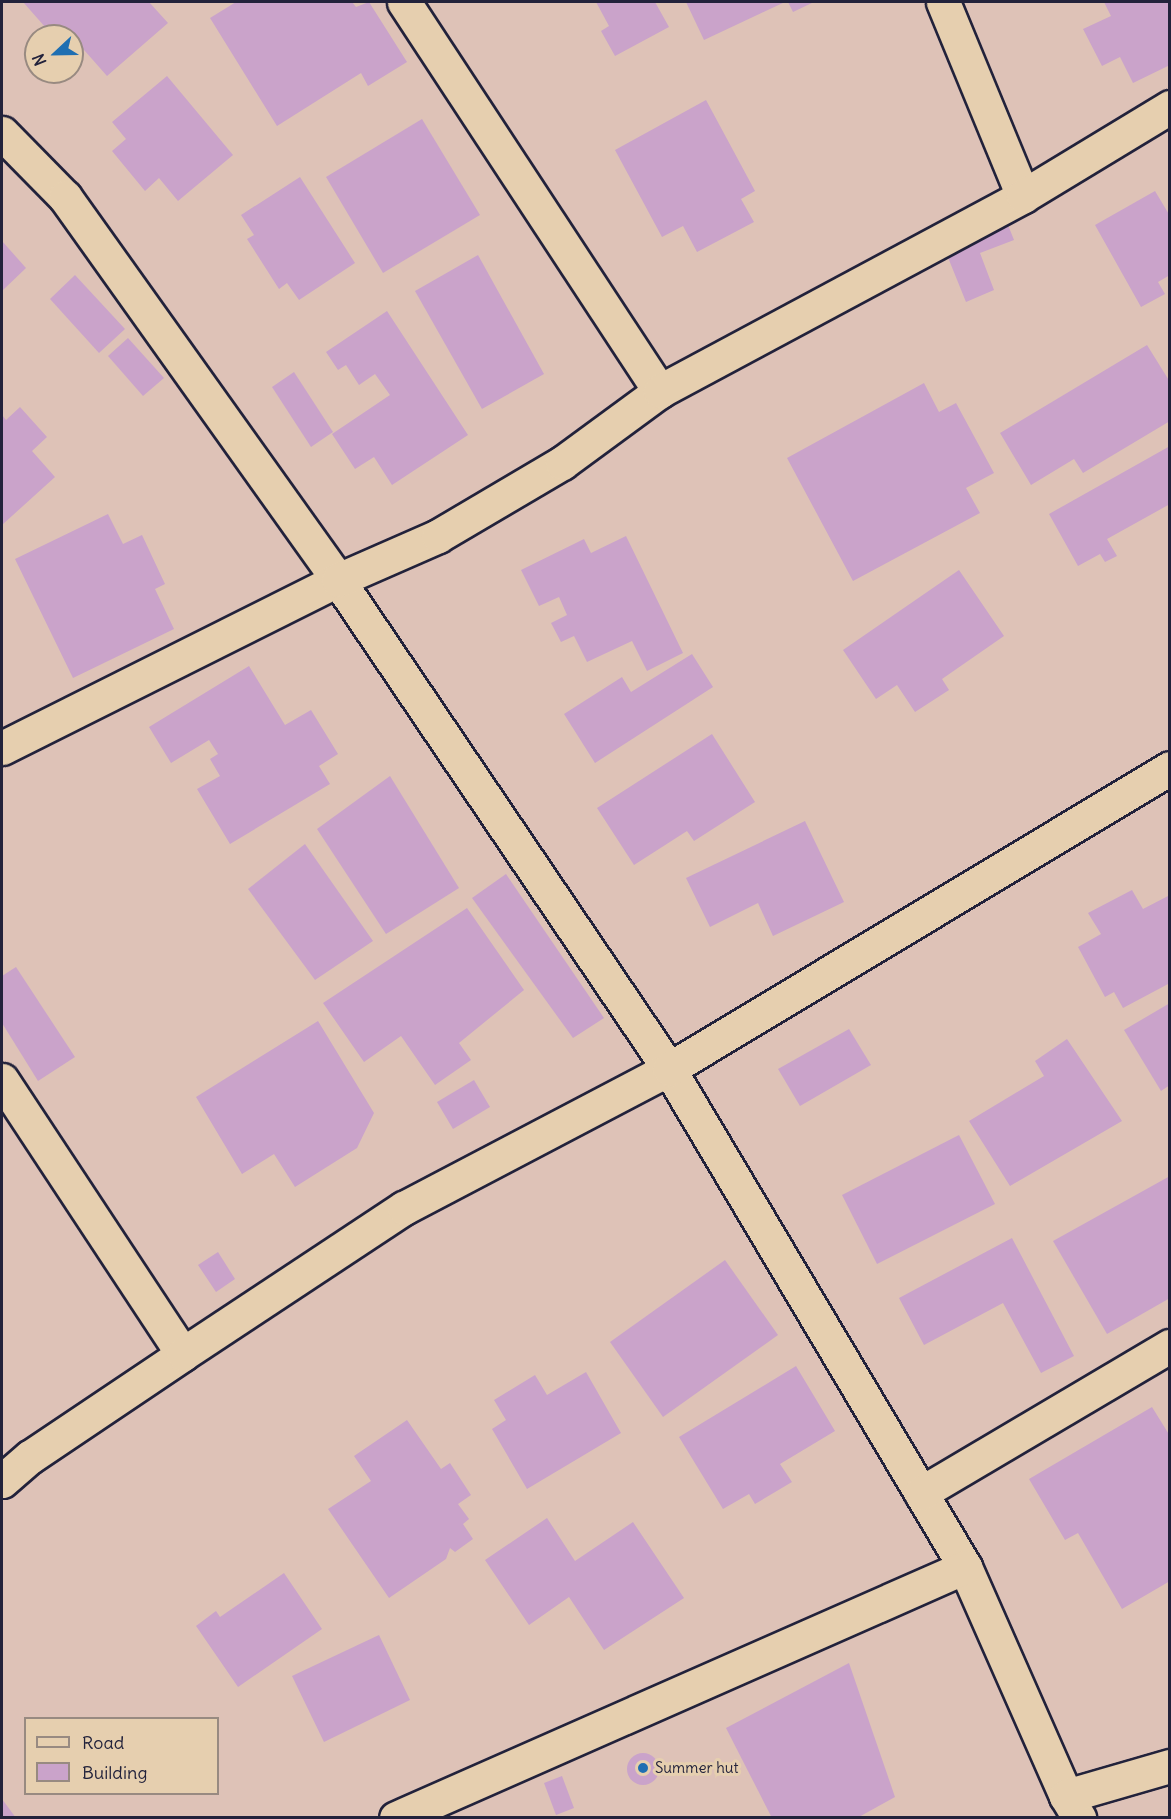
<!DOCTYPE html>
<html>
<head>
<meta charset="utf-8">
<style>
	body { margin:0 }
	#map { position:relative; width:1171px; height:1819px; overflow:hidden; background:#dec2b7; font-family:Delius,sans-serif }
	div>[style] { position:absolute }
	.building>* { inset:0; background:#caa3ca }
	.round { border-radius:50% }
	.roads { filter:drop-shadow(2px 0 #22223b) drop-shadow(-2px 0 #22223b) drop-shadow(0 2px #22223b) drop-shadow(0 -2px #22223b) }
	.minor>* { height:33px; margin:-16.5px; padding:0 16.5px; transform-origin:16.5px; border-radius:16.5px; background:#e6cfaf }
	.dots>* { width:16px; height:16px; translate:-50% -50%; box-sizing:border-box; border:3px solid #e6cfaf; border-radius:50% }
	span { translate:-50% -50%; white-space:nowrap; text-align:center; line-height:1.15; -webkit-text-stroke:6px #e6cfaf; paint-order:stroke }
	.poi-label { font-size:15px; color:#22223b }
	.left { translate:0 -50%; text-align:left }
	.frame { position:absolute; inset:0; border:3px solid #22223b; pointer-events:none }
	.legend { position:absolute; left:24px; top:1717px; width:195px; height:78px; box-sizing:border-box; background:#e6cfaf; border:2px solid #988a81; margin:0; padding:8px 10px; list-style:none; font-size:18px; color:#22223b }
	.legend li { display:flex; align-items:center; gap:12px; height:30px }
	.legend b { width:30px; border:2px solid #988a81 }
	.north { position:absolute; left:24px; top:24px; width:60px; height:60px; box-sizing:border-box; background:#e6cfaf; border:2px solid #988a81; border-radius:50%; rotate:248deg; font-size:16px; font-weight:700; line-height:24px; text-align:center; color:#22223b }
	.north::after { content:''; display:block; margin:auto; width:21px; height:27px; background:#1f6fb2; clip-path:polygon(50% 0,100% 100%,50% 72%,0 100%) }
</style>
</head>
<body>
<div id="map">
	<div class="building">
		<i style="clip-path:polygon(23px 2px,149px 2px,168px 23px,107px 76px,77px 42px,72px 46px,72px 36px,53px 36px)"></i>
		<i style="clip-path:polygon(236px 2px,352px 2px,356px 7px,369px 2px,407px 62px,368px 86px,361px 73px,277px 126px,210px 18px)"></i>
		<i style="clip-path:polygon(596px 2px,655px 2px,669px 27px,615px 56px,601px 31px,609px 26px)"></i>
		<i style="clip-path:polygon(686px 2px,785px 2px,704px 40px)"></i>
		<i style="clip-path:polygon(788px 2px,814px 2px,793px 12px)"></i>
		<i style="clip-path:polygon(1104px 2px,1170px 2px,1170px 65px,1133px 83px,1120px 57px,1102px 66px,1083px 29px,1111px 16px)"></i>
		<i style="clip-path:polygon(167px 76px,233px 155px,178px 201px,159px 178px,145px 191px,112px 151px,126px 139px,112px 122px)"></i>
		<i style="clip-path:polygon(706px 100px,755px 191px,741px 199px,754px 222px,697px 252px,683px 226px,662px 237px,615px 150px)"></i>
		<i style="clip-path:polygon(422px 119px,480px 215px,383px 273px,326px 177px)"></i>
		<i style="clip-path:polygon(300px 177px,355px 263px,299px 300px,287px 283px,279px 289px,247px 239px,254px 235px,241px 215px)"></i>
		<i style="clip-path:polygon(1155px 191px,1170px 216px,1170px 275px,1158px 282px,1165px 294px,1141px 307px,1095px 225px)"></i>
		<i style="clip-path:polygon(1008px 225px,1014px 240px,980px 253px,994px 290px,966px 302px,945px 250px)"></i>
		<i style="clip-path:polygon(2px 241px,26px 268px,2px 291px)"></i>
		<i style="clip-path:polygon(478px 255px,544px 374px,482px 409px,415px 291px)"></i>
		<i style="clip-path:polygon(75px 275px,125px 329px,99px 353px,50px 299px)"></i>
		<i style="clip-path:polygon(387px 311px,468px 435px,392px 485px,374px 457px,355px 469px,332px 434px,390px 395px,375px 374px,359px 385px,346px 365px,338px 370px,326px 352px)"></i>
		<i style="clip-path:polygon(128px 338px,164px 378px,143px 396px,108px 356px)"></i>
		<i style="clip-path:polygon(1147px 345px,1170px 382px,1170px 421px,1083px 473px,1074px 459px,1031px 485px,1000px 433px)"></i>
		<i style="clip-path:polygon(294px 372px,333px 432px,311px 447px,272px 387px)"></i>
		<i style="clip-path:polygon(924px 383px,939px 412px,956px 403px,994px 473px,966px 488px,980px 513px,853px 581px,787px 458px)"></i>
		<i style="clip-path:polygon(20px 407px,47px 437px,32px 451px,55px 477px,2px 525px,2px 415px,6px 420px)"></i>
		<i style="clip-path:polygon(1170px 446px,1170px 504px,1107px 539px,1117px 556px,1105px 562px,1100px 554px,1078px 566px,1049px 514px)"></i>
		<i style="clip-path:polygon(108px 514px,123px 544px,142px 535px,165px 584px,155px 589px,174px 629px,73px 678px,15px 559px)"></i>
		<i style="clip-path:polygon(626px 536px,683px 653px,647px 671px,632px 641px,587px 662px,574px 636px,561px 642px,551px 623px,567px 615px,559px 597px,539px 606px,521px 570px,584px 539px,591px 553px)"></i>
		<i style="clip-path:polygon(959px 570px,1004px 636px,942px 679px,949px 690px,915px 712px,897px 685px,876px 699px,843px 650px)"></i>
		<i style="clip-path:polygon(692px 654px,713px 687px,595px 763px,564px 714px,622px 677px,631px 692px)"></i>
		<i style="clip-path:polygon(249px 666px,285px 725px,311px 710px,338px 754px,319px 766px,330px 784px,230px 844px,197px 789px,220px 776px,210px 759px,218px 754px,209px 740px,171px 763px,149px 727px)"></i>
		<i style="clip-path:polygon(712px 734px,755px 802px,694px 841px,687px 831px,634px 865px,597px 808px)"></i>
		<i style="clip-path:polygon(390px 776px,459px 888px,386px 934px,317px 829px)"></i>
		<i style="clip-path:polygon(805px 821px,844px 902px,773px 936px,758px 903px,710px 927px,686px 878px)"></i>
		<i style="clip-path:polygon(305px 844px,373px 941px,315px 980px,248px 889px)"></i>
		<i style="clip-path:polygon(506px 874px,604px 1018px,573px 1038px,472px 898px)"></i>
		<i style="clip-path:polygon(1132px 890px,1143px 909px,1170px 895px,1170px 983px,1123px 1008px,1114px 992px,1105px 997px,1078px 947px,1101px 934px,1088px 913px)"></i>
		<i style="clip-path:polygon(467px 908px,524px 990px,459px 1043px,471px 1060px,435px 1085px,401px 1036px,364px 1062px,323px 1003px)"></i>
		<i style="clip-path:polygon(16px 967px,75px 1057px,38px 1081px,2px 1023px,2px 976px)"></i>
		<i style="clip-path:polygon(1170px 1003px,1170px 1085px,1161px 1091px,1124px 1030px)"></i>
		<i style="clip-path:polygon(318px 1021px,374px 1113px,357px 1148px,295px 1187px,274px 1154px,242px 1174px,196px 1097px)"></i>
		<i style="clip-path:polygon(849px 1029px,871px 1065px,800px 1106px,778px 1069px)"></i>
		<i style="clip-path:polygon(1067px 1039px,1122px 1121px,1010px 1186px,969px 1121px,1044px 1076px,1035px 1061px)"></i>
		<i style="clip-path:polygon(474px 1080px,490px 1107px,453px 1129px,437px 1102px)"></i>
		<i style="clip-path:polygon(959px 1135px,995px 1204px,877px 1264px,842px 1195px)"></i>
		<i style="clip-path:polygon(1170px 1176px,1170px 1298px,1107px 1334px,1053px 1241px)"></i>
		<i style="clip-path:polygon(1012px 1238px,1074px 1356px,1041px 1373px,1003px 1303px,924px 1345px,899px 1298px)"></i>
		<i style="clip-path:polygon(218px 1252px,235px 1279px,216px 1292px,198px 1265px)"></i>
		<i style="clip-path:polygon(725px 1260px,778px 1335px,663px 1417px,610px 1342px)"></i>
		<i style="clip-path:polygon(796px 1366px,835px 1431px,780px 1464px,792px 1482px,755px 1504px,749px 1494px,723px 1509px,679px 1437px)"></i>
		<i style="clip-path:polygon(586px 1372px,621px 1433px,527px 1489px,492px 1429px,506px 1420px,494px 1400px,535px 1375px,547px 1395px)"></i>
		<i style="clip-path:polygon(1152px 1407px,1170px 1436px,1170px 1581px,1122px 1609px,1078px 1533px,1065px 1540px,1029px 1479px)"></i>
		<i style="clip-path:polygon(407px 1420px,441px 1469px,450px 1463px,471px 1495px,458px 1504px,469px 1519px,463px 1524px,473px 1539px,455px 1552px,450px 1548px,446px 1559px,389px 1598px,328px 1509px,371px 1481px,354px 1456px)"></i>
		<i style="clip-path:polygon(547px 1518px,575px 1561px,633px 1522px,684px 1598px,604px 1650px,569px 1597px,529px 1625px,485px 1560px)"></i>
		<i style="clip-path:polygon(284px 1573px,322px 1629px,238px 1687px,196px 1626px,216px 1611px,220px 1617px)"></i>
		<i style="clip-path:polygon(379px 1635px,410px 1700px,324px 1742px,292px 1676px)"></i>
		<i style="clip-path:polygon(849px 1663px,895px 1797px,857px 1818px,772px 1818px,726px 1728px)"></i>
		<i class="round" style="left:627px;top:1753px;width:32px;height:32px"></i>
		<i style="clip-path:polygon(562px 1776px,574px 1808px,556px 1815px,544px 1783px)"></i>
		<i style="clip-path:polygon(2px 1799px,16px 1818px,2px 1818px)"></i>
	</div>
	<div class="roads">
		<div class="minor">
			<i style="left:404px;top:2px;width:466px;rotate:56.7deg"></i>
			<i style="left:943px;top:2px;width:210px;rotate:67.6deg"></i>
			<i style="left:2px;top:133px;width:90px;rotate:45.5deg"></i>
			<i style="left:65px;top:197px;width:470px;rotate:54.5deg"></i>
			<i style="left:338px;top:580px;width:590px;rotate:55.91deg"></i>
			<i style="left:669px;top:1069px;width:579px;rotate:59.27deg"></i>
			<i style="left:965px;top:1567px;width:250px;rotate:66.2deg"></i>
			<i style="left:1066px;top:1796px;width:26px;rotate:59deg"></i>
			<i style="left:2px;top:748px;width:376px;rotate:-26.6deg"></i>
			<i style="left:338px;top:580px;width:109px;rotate:-23.7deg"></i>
			<i style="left:438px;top:536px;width:144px;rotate:-30.5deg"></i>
			<i style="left:562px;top:463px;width:122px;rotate:-36.3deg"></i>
			<i style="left:660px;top:391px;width:412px;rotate:-28.2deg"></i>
			<i style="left:1023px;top:196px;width:172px;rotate:-31.2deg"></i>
			<i style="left:2px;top:1080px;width:328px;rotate:56.6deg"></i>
			<i style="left:2px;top:1481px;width:37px;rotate:-41deg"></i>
			<i style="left:30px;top:1457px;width:184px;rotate:-33.9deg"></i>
			<i style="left:183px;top:1354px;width:265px;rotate:-33.5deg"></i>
			<i style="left:404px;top:1208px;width:299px;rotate:-27.7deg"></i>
			<i style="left:669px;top:1069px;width:584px;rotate:-31deg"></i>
			<i style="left:921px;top:1493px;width:289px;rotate:-30.6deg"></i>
			<i style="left:1066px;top:1796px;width:108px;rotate:-16.1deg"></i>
			<i style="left:396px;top:1818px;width:622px;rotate:-23.8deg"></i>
		</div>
	</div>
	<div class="dots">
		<i style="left:643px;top:1768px;background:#1f6fb2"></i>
	</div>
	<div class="poi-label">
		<span class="left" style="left:655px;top:1768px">Summer hut</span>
	</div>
	<div class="frame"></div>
	<ul class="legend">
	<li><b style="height:8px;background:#e6cfaf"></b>Road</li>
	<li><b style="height:16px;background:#caa3ca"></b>Building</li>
	</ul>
	<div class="north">N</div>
</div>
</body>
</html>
